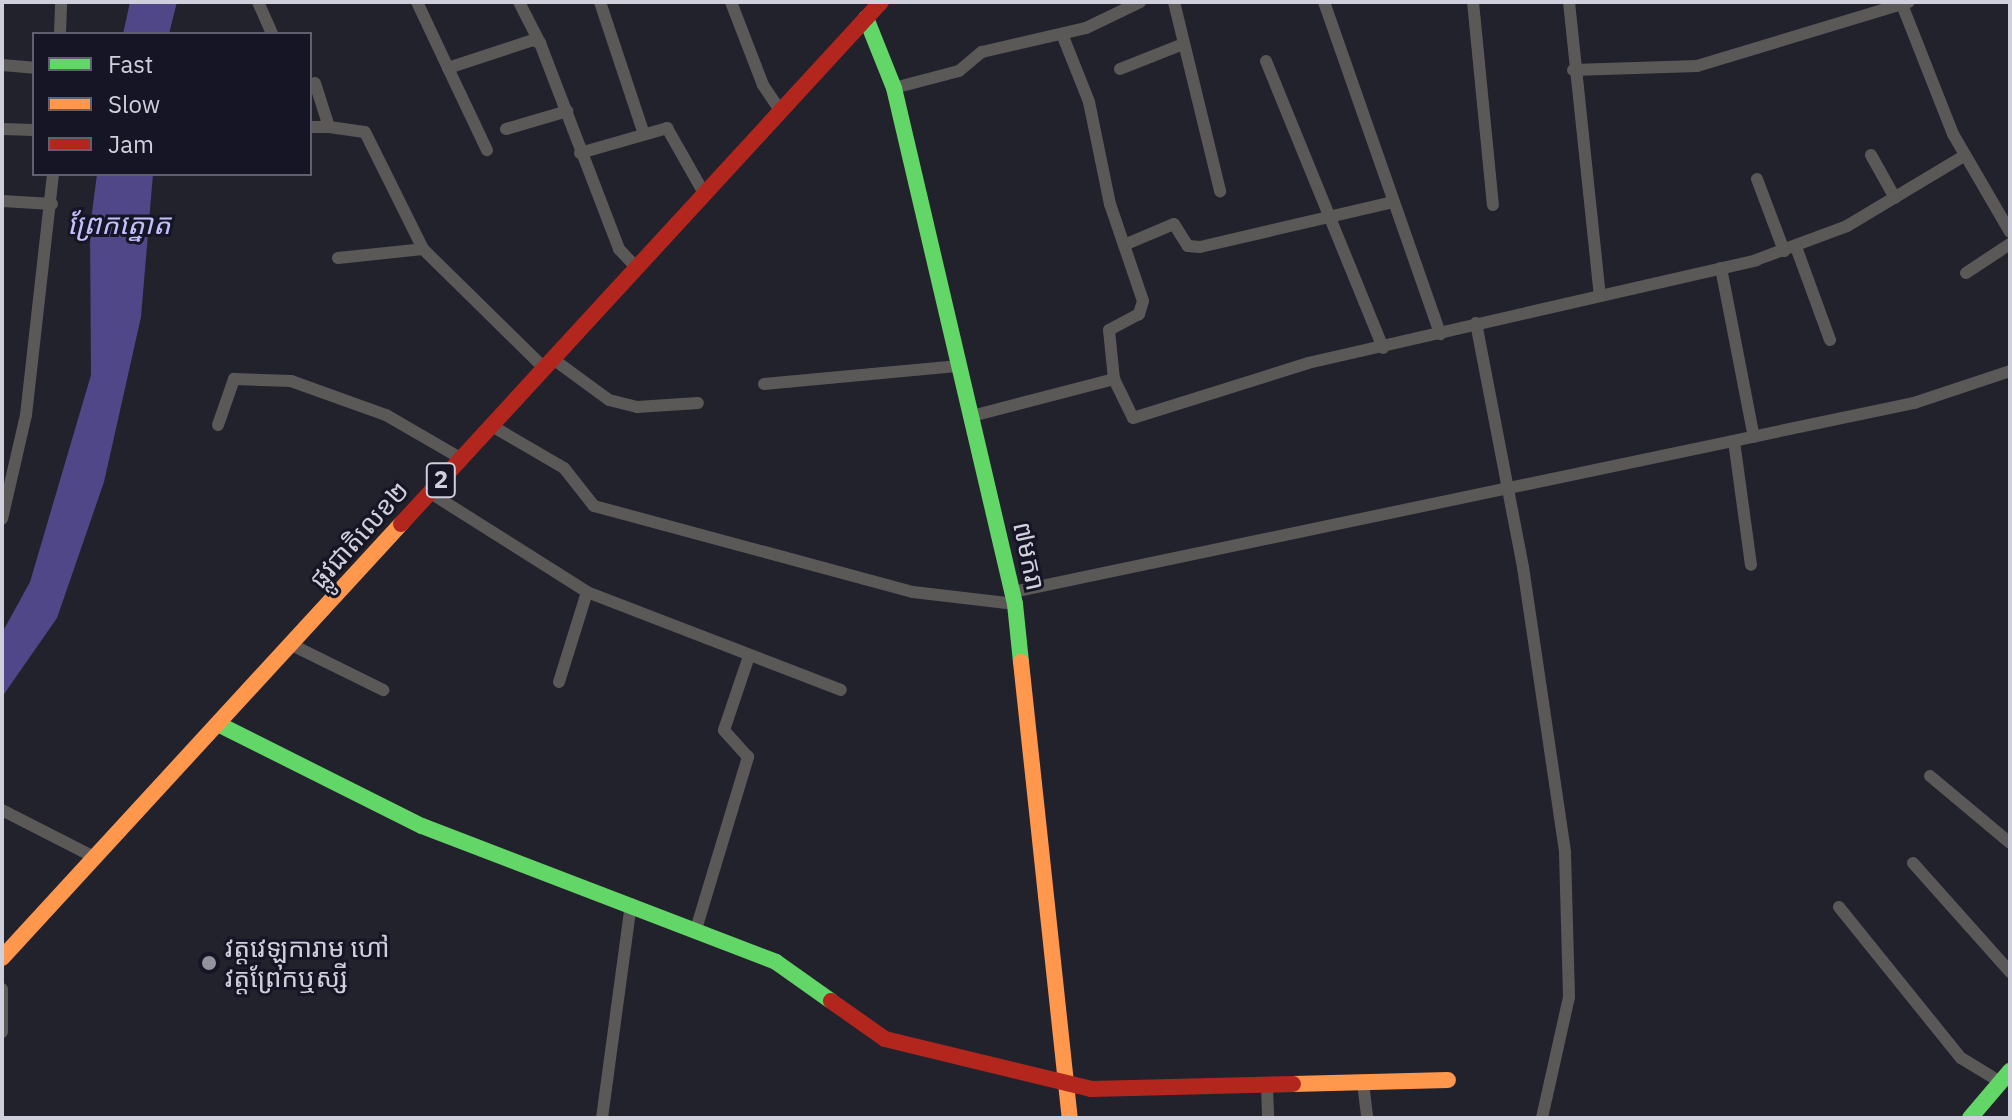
<!DOCTYPE html>
<html>
<head>
<meta charset="utf-8">
<style>
	body { margin:0 }
	#map { position:relative; width:2012px; height:1120px; overflow:hidden; background:#22222c; font-family:"IBM Plex Sans","Noto Sans Khmer",sans-serif }
	div>[style] { position:absolute }
	.water>* { inset:0; background:#4f4787 }
	.street>* { height:12px; margin:-6px; padding:0 6px; transform-origin:6px; border-radius:6px; background:#5b5858 }
	.fast>* { height:16px; margin:-8px; padding:0 8px; transform-origin:8px; border-radius:8px; background:#63d668 }
	.slow>* { height:16px; margin:-8px; padding:0 8px; transform-origin:8px; border-radius:8px; background:#ff974d }
	.jam>* { height:16px; margin:-8px; padding:0 8px; transform-origin:8px; border-radius:8px; background:#b3261e }
	.dots>* { width:22px; height:22px; translate:-50% -50%; box-sizing:border-box; border:4px solid #161526; border-radius:50% }
	span { translate:-50% -50%; white-space:nowrap; text-align:center; line-height:1.15; -webkit-text-stroke:6px #161526; paint-order:stroke }
	.shield-label span { padding:2px 6px; background:#161526; border:2px solid; border-radius:6px; -webkit-text-stroke-width:0 }
	.shield-label { font-size:24px; color:#d0d0dc; font-weight:700 }
	.street-label { font-size:26px; color:#d0d0dc }
	.poi-label { font-size:26px; color:#d0d0dc }
	.left { translate:0 -50%; text-align:left }
	.water-label { font-size:28px; color:#c2bffb; font-style:italic }
	.frame { position:absolute; inset:0; border:4px solid #d0d0dc; pointer-events:none }
	.legend { position:absolute; left:32px; top:32px; width:280px; height:144px; box-sizing:border-box; background:#161526; border:2px solid #60606f; margin:0; padding:10px 14px; list-style:none; font-size:24px; color:#d0d0dc }
	.legend li { display:flex; align-items:center; gap:16px; height:40px }
	.legend b { width:40px; border:2px solid #60606f }
</style>
</head>
<body>
<div id="map">
	<div class="water">
		<i style="clip-path:polygon(130px 2px,177px 2px,169px 34px,123px 34px)"></i>
		<i style="clip-path:polygon(97px 174px,153px 174px,141px 317px,104px 482px,57px 618px,2px 697px,2px 633px,30px 582px,91px 375px,90px 228px)"></i>
	</div>
	<div class="street">
		<i style="left:258px;top:2px;width:35px;rotate:66deg"></i>
		<i style="left:417px;top:2px;width:73px;rotate:64.8deg"></i>
		<i style="left:448px;top:68px;width:89px;rotate:-18.2deg"></i>
		<i style="left:533px;top:40px;width:8px;rotate:23deg"></i>
		<i style="left:540px;top:43px;width:221px;rotate:69deg"></i>
		<i style="left:619px;top:249px;width:26px;rotate:47deg"></i>
		<i style="left:519px;top:2px;width:46px;rotate:62.9deg"></i>
		<i style="left:600px;top:2px;width:139px;rotate:71.6deg"></i>
		<i style="left:731px;top:2px;width:89px;rotate:68.9deg"></i>
		<i style="left:763px;top:85px;width:32px;rotate:56deg"></i>
		<i style="left:1174px;top:2px;width:195px;rotate:76.3deg"></i>
		<i style="left:1324px;top:2px;width:352px;rotate:70.7deg"></i>
		<i style="left:1473px;top:2px;width:204px;rotate:84.4deg"></i>
		<i style="left:1569px;top:2px;width:295px;rotate:84deg"></i>
		<i style="left:1901px;top:2px;width:142px;rotate:68.5deg"></i>
		<i style="left:1953px;top:134px;width:113px;rotate:59.8deg"></i>
		<i style="left:60px;top:34px;width:32px;rotate:-88deg"></i>
		<i style="left:1062px;top:34px;width:73px;rotate:68.3deg"></i>
		<i style="left:1089px;top:102px;width:104px;rotate:78.4deg"></i>
		<i style="left:1110px;top:204px;width:102px;rotate:71.2deg"></i>
		<i style="left:1143px;top:301px;width:14px;rotate:107deg"></i>
		<i style="left:1139px;top:314px;width:34px;rotate:152deg"></i>
		<i style="left:1109px;top:330px;width:49px;rotate:84.2deg"></i>
		<i style="left:1114px;top:379px;width:43px;rotate:64deg"></i>
		<i style="left:1133px;top:418px;width:183px;rotate:-17.4deg"></i>
		<i style="left:1308px;top:363px;width:460px;rotate:-12.9deg"></i>
		<i style="left:1756px;top:260px;width:97px;rotate:-20.5deg"></i>
		<i style="left:1847px;top:226px;width:136px;rotate:-30.9deg"></i>
		<i style="left:1266px;top:61px;width:310px;rotate:67.8deg"></i>
		<i style="left:2px;top:65px;width:32px;rotate:5deg"></i>
		<i style="left:448px;top:68px;width:91px;rotate:64.6deg"></i>
		<i style="left:1120px;top:69px;width:68px;rotate:-21.6deg"></i>
		<i style="left:1573px;top:70px;width:124px;rotate:-1.8deg"></i>
		<i style="left:1697px;top:66px;width:221px;rotate:-16.8deg"></i>
		<i style="left:315px;top:83px;width:46px;rotate:72.3deg"></i>
		<i style="left:329px;top:127px;width:36px;rotate:8deg"></i>
		<i style="left:365px;top:132px;width:131px;rotate:63.6deg"></i>
		<i style="left:423px;top:249px;width:171px;rotate:44.5deg"></i>
		<i style="left:894px;top:88px;width:67px;rotate:-14.7deg"></i>
		<i style="left:959px;top:71px;width:30px;rotate:-40deg"></i>
		<i style="left:982px;top:52px;width:107px;rotate:-13deg"></i>
		<i style="left:1086px;top:28px;width:60px;rotate:-25.7deg"></i>
		<i style="left:310px;top:127px;width:19px"></i>
		<i style="left:2px;top:129px;width:32px;rotate:2deg"></i>
		<i style="left:506px;top:129px;width:64px;rotate:-16.4deg"></i>
		<i style="left:580px;top:153px;width:91px;rotate:-16deg"></i>
		<i style="left:667px;top:128px;width:77px;rotate:60.4deg"></i>
		<i style="left:1871px;top:155px;width:49px;rotate:60.8deg"></i>
		<i style="left:1757px;top:179px;width:77px;rotate:69.4deg"></i>
		<i style="left:2px;top:201px;width:50px;rotate:3.4deg"></i>
		<i style="left:1124px;top:245px;width:54px;rotate:-22.8deg"></i>
		<i style="left:1174px;top:224px;width:26px;rotate:58deg"></i>
		<i style="left:1188px;top:246px;width:12px;rotate:5deg"></i>
		<i style="left:1200px;top:247px;width:199px;rotate:-13.1deg"></i>
		<i style="left:1796px;top:247px;width:99px;rotate:69.9deg"></i>
		<i style="left:338px;top:258px;width:85px;rotate:-6deg"></i>
		<i style="left:1721px;top:268px;width:172px;rotate:79deg"></i>
		<i style="left:1966px;top:273px;width:53px;rotate:-33.4deg"></i>
		<i style="left:1476px;top:323px;width:248px;rotate:79.1deg"></i>
		<i style="left:1523px;top:567px;width:289px;rotate:81.6deg"></i>
		<i style="left:1565px;top:853px;width:144px;rotate:88.4deg"></i>
		<i style="left:1569px;top:997px;width:124px;rotate:102.6deg"></i>
		<i style="left:553px;top:359px;width:69px;rotate:36.2deg"></i>
		<i style="left:609px;top:400px;width:29px;rotate:14deg"></i>
		<i style="left:637px;top:407px;width:61px;rotate:-3.8deg"></i>
		<i style="left:764px;top:384px;width:196px;rotate:-5.3deg"></i>
		<i style="left:972px;top:416px;width:147px;rotate:-14.6deg"></i>
		<i style="left:218px;top:425px;width:49px;rotate:-70.8deg"></i>
		<i style="left:234px;top:379px;width:57px;rotate:2deg"></i>
		<i style="left:291px;top:381px;width:101px;rotate:19.7deg"></i>
		<i style="left:386px;top:415px;width:88px;rotate:30.1deg"></i>
		<i style="left:492px;top:426px;width:83px;rotate:30.3deg"></i>
		<i style="left:564px;top:468px;width:48px;rotate:51.7deg"></i>
		<i style="left:594px;top:506px;width:330px;rotate:15.1deg"></i>
		<i style="left:913px;top:592px;width:103px;rotate:6.7deg"></i>
		<i style="left:1734px;top:441px;width:125px;rotate:82.2deg"></i>
		<i style="left:429px;top:492px;width:187px;rotate:32.3deg"></i>
		<i style="left:587px;top:592px;width:272px;rotate:21.1deg"></i>
		<i style="left:2px;top:519px;width:107px;rotate:-77deg"></i>
		<i style="left:26px;top:415px;width:243px;rotate:-83.6deg"></i>
		<i style="left:1013px;top:592px;width:921px;rotate:-11.85deg"></i>
		<i style="left:1914px;top:403px;width:101px;rotate:-18.4deg"></i>
		<i style="left:292px;top:645px;width:102px;rotate:26.3deg"></i>
		<i style="left:559px;top:682px;width:94px;rotate:-72.7deg"></i>
		<i style="left:1930px;top:776px;width:104px;rotate:39.9deg"></i>
		<i style="left:2px;top:810px;width:103px;rotate:27.1deg"></i>
		<i style="left:1913px;top:863px;width:146px;rotate:48.3deg"></i>
		<i style="left:1839px;top:907px;width:194px;rotate:51.1deg"></i>
		<i style="left:1961px;top:1058px;width:44px;rotate:31.2deg"></i>
		<i style="left:697px;top:926px;width:177px;rotate:-73.2deg"></i>
		<i style="left:748px;top:757px;width:36px;rotate:-132deg"></i>
		<i style="left:724px;top:730px;width:78px;rotate:-71.3deg"></i>
		<i style="left:2px;top:989px;width:43px;rotate:90deg"></i>
		<i style="left:1363px;top:1083px;width:35px;rotate:83deg"></i>
		<i style="left:1267px;top:1086px;width:32px;rotate:88deg"></i>
		<i style="left:602px;top:1118px;width:216px;rotate:-82.3deg"></i>
	</div>
	<div class="fast">
		<i style="left:866px;top:18px;width:75px;rotate:68.2deg"></i>
		<i style="left:894px;top:88px;width:530px;rotate:76.8deg"></i>
		<i style="left:1015px;top:604px;width:58px;rotate:84.1deg"></i>
		<i style="left:218px;top:724px;width:228px;rotate:26.6deg"></i>
		<i style="left:422px;top:826px;width:379px;rotate:21deg"></i>
		<i style="left:776px;top:962px;width:67px;rotate:35.3deg"></i>
		<i style="left:1970px;top:1118px;width:62px;rotate:-49.6deg"></i>
	</div>
	<div class="slow">
		<i style="left:1021px;top:662px;width:459px;rotate:83.9deg"></i>
		<i style="left:2px;top:958px;width:590px;rotate:-47.41deg"></i>
		<i style="left:1293px;top:1084px;width:155px;rotate:-1.5deg"></i>
	</div>
	<div class="jam">
		<i style="left:401px;top:524px;width:709px;rotate:-47.4deg"></i>
		<i style="left:831px;top:1001px;width:66px;rotate:35.1deg"></i>
		<i style="left:885px;top:1039px;width:212px;rotate:13.6deg"></i>
		<i style="left:1091px;top:1089px;width:202px;rotate:-1.4deg"></i>
	</div>
	<div class="dots">
		<i style="left:209px;top:963px;background:#93939e"></i>
	</div>
	<div class="shield-label">
		<span style="left:441px;top:480px">2</span>
	</div>
	<div class="street-label">
		<span style="left:359px;top:535px;rotate:-48deg">ផ្លូវជាតិលេខ២</span>
		<span style="left:1029px;top:556px;rotate:78deg">៧មករា</span>
	</div>
	<div class="poi-label">
		<span class="left" style="left:225px;top:963px">វត្តវេឡុការាម ហៅ<br>វត្តព្រែកឬស្សី</span>
	</div>
	<div class="water-label">
		<span style="left:119px;top:224px">ព្រែកត្នោត</span>
	</div>
	<div class="frame"></div>
	<ul class="legend">
	<li><b style="height:10px;background:#63d668"></b>Fast</li>
	<li><b style="height:10px;background:#ff974d"></b>Slow</li>
	<li><b style="height:10px;background:#b3261e"></b>Jam</li>
	</ul>
</div>
</body>
</html>
